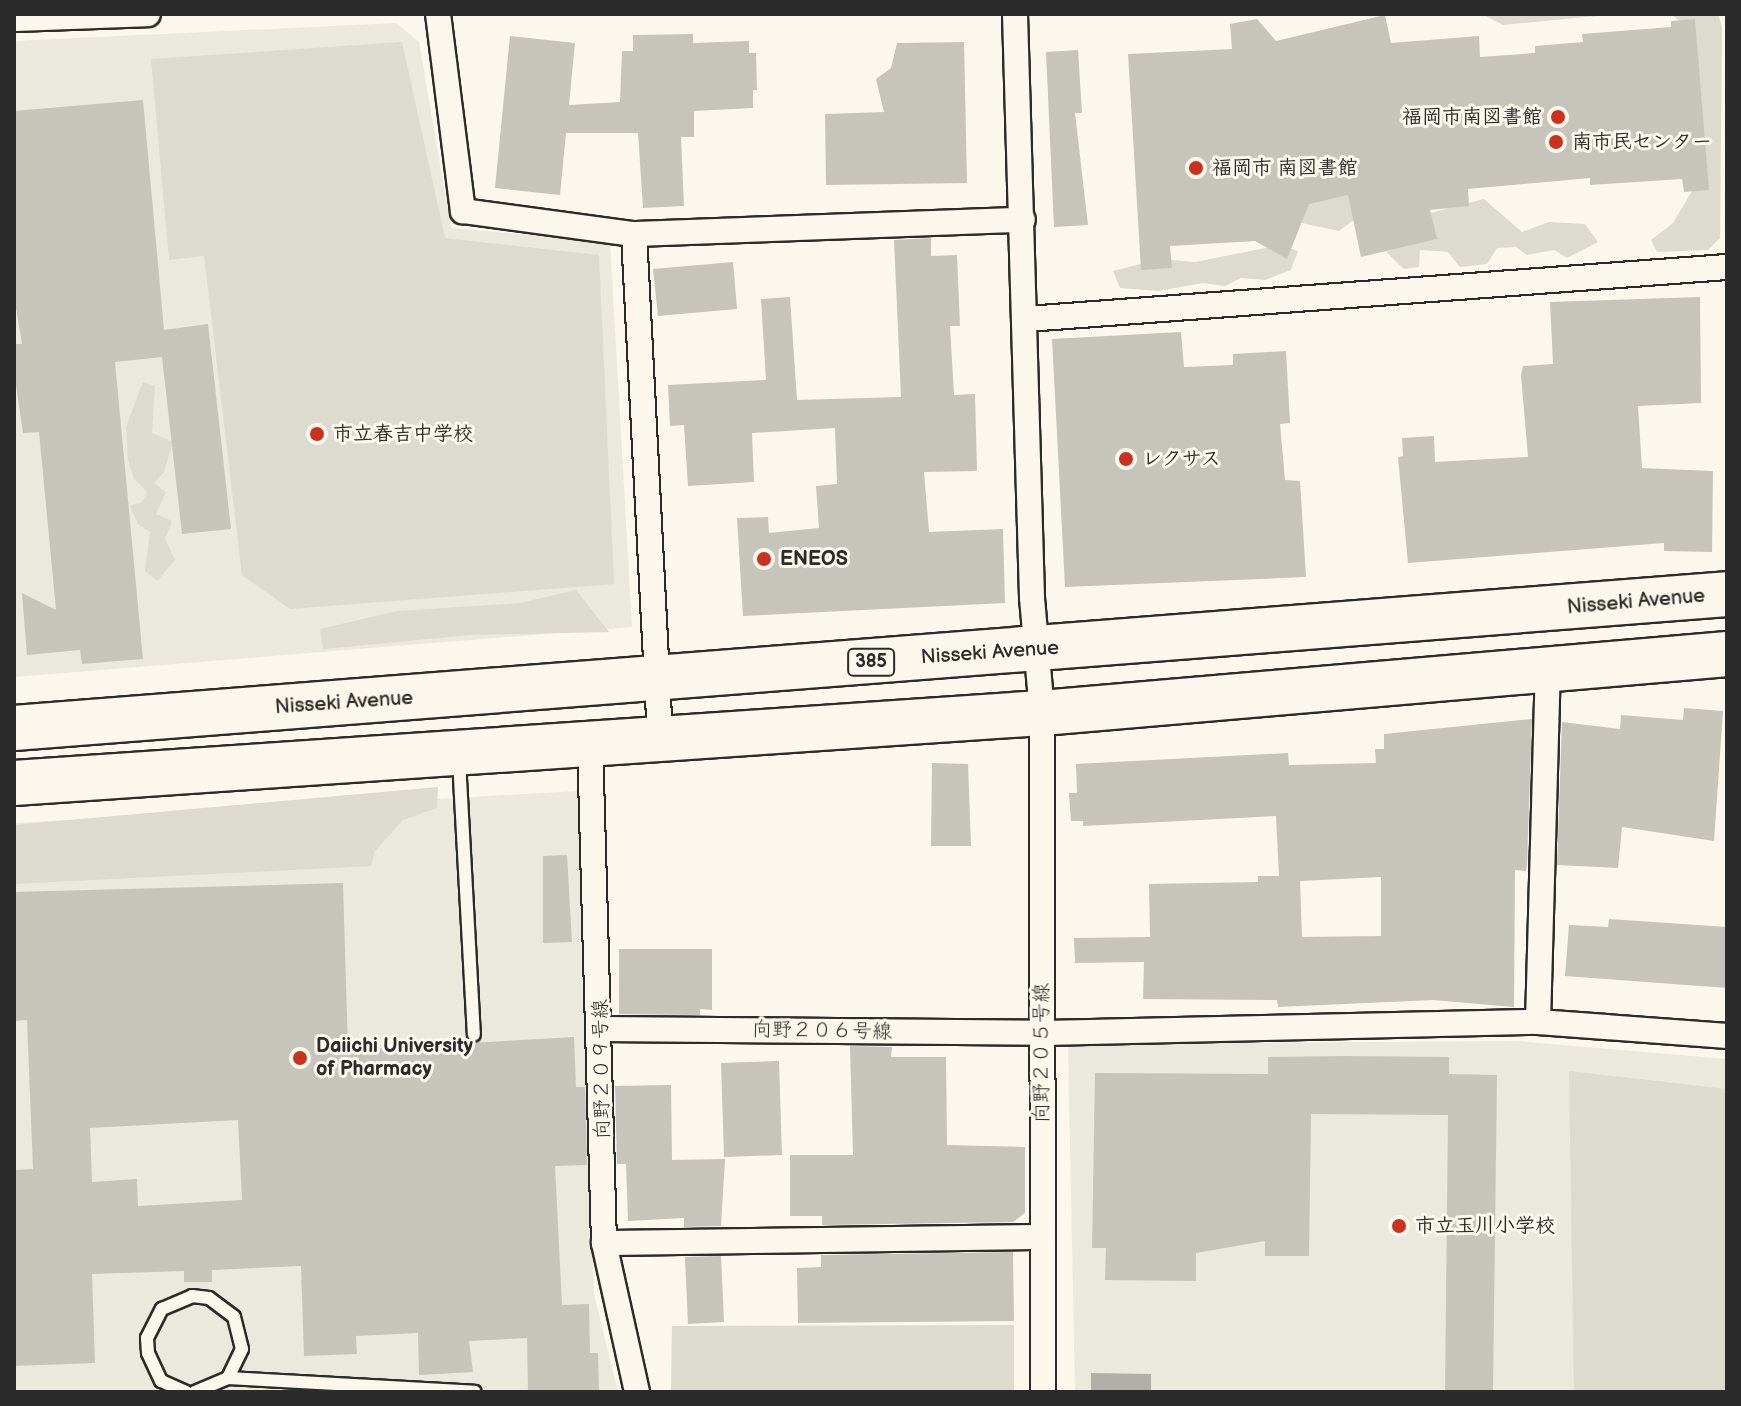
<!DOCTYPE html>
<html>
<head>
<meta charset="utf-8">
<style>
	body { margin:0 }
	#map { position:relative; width:1741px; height:1406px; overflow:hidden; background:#fbf7ec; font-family:"Balsamiq Sans","Klee One",sans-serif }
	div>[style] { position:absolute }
	.built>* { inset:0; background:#ebe8de }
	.green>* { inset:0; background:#dddad0 }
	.water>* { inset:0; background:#b1afa7 }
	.building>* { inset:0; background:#c7c4bc }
	.roads { filter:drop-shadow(2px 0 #2b2b2b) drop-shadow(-2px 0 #2b2b2b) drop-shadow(0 2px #2b2b2b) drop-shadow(0 -2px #2b2b2b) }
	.lane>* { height:12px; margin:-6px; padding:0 6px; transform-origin:6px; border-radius:6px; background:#fbf7ec }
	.street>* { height:24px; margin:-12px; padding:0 12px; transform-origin:12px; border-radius:12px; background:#fbf7ec }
	.highway>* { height:44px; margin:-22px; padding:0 22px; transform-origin:22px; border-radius:22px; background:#fbf7ec }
	.dots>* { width:22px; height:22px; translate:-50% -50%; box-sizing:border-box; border:4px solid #fbf7ec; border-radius:50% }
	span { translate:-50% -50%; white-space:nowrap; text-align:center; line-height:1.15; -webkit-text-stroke:6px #fbf7ec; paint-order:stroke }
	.shield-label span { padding:2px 6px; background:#fbf7ec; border:2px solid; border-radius:6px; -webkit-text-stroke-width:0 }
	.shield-label { font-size:18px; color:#2b2b2b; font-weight:700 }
	.poi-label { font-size:20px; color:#2b2b2b; font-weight:700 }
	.right { translate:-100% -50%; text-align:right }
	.left { translate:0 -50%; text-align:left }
	.street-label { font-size:20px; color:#2b2b2b }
	.frame { position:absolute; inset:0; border:16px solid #2b2b2b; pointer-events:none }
</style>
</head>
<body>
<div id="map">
	<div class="built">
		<i style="clip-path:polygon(396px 23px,419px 42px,451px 228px,610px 242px,632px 627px,14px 677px,14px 41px)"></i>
		<i style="clip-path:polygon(578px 791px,594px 1294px,618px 1392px,14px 1392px,14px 823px)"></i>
		<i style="clip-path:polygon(1516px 1041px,1727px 1059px,1727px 1392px,1075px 1392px,1068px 1044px)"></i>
	</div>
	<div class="green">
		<i style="clip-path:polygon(1482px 14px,1617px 14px,1503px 25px)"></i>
		<i style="clip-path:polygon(1671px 14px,1718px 14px,1722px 27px,1720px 238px,1708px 250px,1657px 252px,1651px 240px,1673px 223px,1695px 186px,1681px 22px)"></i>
		<i style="clip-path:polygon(402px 42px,445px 238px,599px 255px,614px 584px,290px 609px,242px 575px,204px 256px,169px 260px,151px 59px)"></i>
		<i style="clip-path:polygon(1359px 168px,1360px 215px,1339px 231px,1292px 221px,1300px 174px)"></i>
		<i style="clip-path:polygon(1484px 199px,1522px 232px,1549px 222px,1585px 224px,1598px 242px,1567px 258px,1554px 250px,1527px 255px,1516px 247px,1497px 248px,1487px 264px,1460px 267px,1448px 252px,1420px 250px,1419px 267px,1404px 269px,1386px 252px,1407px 242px,1423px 215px)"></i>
		<i style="clip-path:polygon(1281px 245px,1298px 251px,1291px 270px,1265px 280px,1241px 278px,1225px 286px,1203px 283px,1158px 291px,1120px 288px,1113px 271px,1160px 259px,1195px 262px)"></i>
		<i style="clip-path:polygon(143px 382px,155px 386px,152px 433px,173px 442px,164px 472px,154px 483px,166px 492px,156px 514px,172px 521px,165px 539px,175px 560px,157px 581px,145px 571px,150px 532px,138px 524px,130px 506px,142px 502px,147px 492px,134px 479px,128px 460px,126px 427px)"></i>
		<i style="clip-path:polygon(576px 590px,609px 632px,470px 635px,323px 649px,320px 629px,397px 611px,520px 603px)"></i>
		<i style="clip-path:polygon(438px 787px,437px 808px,403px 820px,375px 851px,371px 866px,14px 884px,14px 825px)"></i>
		<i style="clip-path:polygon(1569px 1071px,1727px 1089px,1727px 1392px,1574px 1392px)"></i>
		<i style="clip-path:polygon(1014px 1325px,1014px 1392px,671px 1392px,672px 1326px)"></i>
	</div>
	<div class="water">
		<i style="clip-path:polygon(1091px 1373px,1151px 1374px,1151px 1392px,1091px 1392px)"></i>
	</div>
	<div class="building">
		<i style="clip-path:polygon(1385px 15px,1391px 43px,1479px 36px,1480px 57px,1535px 53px,1535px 46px,1583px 42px,1582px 34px,1671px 27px,1671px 21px,1695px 19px,1709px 190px,1684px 192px,1682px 179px,1590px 185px,1590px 178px,1468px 189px,1469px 206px,1430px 210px,1437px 239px,1361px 257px,1348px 195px,1309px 204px,1287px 259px,1255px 241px,1170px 246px,1172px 268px,1141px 270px,1128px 54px,1232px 49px,1230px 24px,1257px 19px,1276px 41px)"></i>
		<i style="clip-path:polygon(693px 34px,693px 43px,749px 41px,749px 53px,756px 53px,757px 90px,753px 90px,753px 108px,694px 111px,694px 137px,681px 137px,684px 206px,643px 208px,638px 133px,566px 133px,560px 195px,495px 188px,510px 36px,575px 43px,569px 105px,620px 102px,622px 51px,633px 51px,633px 35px)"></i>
		<i style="clip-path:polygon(964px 42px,967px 183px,826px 185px,825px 114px,884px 112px,876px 79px,891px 68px,897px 43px)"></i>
		<i style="clip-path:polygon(1078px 50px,1082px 113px,1075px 113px,1088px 225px,1054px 227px,1046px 52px)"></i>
		<i style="clip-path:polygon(143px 100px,164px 330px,208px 324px,231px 529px,182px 534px,162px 357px,115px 362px,143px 659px,82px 664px,80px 650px,27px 655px,22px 593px,56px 610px,39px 432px,23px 433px,14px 371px,14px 344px,22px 344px,14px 296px,14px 111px)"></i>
		<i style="clip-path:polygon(931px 238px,931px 256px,957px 255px,960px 326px,950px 326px,954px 395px,975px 394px,977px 471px,924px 472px,929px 532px,1003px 529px,1005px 603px,743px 616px,737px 518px,768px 517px,769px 533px,819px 528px,816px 486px,837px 484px,835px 428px,752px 433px,754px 482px,688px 486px,684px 425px,670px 426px,668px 385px,766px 380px,761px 299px,790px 297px,797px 400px,901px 397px,894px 240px)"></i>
		<i style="clip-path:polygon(733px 262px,737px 309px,658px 316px,653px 269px)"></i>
		<i style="clip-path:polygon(1700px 297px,1701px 403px,1638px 406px,1642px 468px,1713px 471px,1712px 552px,1664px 551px,1664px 543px,1408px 563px,1398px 457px,1403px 456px,1402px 438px,1434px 436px,1435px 462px,1528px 457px,1521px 375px,1523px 366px,1553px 364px,1550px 302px)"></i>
		<i style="clip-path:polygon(1181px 332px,1184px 367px,1233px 365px,1233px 354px,1286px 351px,1290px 423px,1280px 424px,1285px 480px,1300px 481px,1306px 577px,1065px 587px,1052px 339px)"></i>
		<i style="clip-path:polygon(1684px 708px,1723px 711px,1714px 841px,1622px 827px,1618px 868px,1557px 865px,1562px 722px,1620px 729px,1621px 715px,1683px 720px)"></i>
		<i style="clip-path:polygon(evenodd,1532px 719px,1527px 864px,1526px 871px,1515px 870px,1514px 1007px,1433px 1000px,1278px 1007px,1277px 1000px,1143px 999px,1144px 962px,1075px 963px,1074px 938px,1150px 937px,1149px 884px,1258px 882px,1258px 876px,1279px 876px,1276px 816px,1083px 826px,1083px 821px,1071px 821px,1069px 793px,1077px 793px,1076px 764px,1288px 753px,1289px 765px,1376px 763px,1375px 749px,1384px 749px,1384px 734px,1532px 719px,1381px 877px,1381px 936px,1302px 937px,1300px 881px,1381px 877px)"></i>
		<i style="clip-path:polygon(932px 763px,968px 764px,971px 846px,931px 846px)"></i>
		<i style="clip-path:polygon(567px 855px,572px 942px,543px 943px,543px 856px)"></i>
		<i style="clip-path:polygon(evenodd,343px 883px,348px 1050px,574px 1037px,576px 1087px,585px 1087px,587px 1165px,555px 1166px,562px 1305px,589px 1304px,590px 1353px,598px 1353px,599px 1392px,528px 1392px,527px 1338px,469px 1341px,473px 1372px,419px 1375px,418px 1333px,356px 1336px,357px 1354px,304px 1356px,301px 1266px,212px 1270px,212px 1282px,184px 1282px,184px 1271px,92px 1274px,95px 1363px,14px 1366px,14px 1170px,33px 1169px,27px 1020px,14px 1021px,14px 892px,343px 883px,238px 1120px,242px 1200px,138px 1206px,137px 1179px,92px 1182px,90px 1128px,238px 1120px)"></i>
		<i style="clip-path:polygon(1609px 919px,1727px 927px,1727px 988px,1565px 976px,1569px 925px,1608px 927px)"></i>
		<i style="clip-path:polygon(619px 949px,712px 949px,712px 1010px,700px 1009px,700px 1015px,619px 1014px)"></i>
		<i style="clip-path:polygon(850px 1046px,892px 1047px,891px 1057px,946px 1057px,947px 1145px,1025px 1147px,1025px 1213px,1013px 1222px,822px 1225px,822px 1216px,790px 1216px,790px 1155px,853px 1155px)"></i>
		<i style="clip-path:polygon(1345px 1056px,1449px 1057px,1449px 1074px,1497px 1075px,1493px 1392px,1445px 1392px,1448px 1115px,1311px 1114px,1309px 1256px,1265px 1256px,1265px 1241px,1196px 1253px,1196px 1281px,1105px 1280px,1106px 1248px,1092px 1248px,1095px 1073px,1268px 1074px,1268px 1057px)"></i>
		<i style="clip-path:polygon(779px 1061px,782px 1155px,724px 1157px,721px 1063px)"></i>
		<i style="clip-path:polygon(671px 1085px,672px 1160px,725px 1159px,721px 1226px,684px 1227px,684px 1218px,628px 1221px,626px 1164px,617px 1164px,615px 1086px)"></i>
		<i style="clip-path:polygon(1013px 1252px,1014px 1321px,798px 1323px,797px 1268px,821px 1267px,821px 1255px)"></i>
		<i style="clip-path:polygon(721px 1256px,724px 1322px,688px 1324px,685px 1257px)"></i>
	</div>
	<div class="roads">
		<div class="lane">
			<i style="left:459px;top:760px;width:275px;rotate:86.9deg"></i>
			<i style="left:228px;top:1378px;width:247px;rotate:3.2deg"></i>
			<i style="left:186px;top:1392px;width:27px;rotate:-156deg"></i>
			<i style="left:161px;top:1381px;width:31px;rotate:-115deg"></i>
			<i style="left:148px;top:1353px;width:15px;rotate:-94deg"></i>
			<i style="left:147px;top:1338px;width:33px;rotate:-63deg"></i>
			<i style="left:162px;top:1309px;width:33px;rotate:-23deg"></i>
			<i style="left:192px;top:1296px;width:17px;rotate:7deg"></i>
			<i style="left:209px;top:1298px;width:31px;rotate:37deg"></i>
			<i style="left:234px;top:1317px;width:33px;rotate:76deg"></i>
			<i style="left:242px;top:1349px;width:32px;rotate:116deg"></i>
			<i style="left:228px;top:1378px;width:36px;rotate:157deg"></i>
		</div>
		<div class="street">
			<i style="left:438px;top:14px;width:199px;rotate:82.8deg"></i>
			<i style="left:463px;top:211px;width:173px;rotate:7.7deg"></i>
			<i style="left:634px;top:234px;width:503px;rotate:87.04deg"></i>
			<i style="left:1015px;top:14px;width:584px;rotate:88.33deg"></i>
			<i style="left:1032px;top:598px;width:115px;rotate:85deg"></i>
			<i style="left:1042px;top:713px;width:679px;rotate:89.92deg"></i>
			<i style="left:14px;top:19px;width:134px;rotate:-2.1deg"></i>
			<i style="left:634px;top:234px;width:389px;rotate:-2.1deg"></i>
			<i style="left:1027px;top:319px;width:702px;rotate:-4.25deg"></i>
			<i style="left:590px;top:742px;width:501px;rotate:88.4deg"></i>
			<i style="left:604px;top:1243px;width:153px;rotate:77.5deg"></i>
			<i style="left:1538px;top:1022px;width:353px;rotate:-88.4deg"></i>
			<i style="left:602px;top:1029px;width:441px;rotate:0.5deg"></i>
			<i style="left:1043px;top:1033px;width:495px;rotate:-1.3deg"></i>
			<i style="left:1538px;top:1022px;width:190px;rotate:4.2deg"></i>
			<i style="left:604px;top:1243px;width:437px;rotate:-0.8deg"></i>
		</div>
		<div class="highway">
			<i style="left:14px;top:728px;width:1718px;rotate:-4.47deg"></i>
			<i style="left:14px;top:783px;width:1030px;rotate:-3.9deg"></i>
			<i style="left:1042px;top:713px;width:688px;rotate:-4.92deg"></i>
		</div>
	</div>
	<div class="dots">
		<i style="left:1558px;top:117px;background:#c8321e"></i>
		<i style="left:1556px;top:142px;background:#c8321e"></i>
		<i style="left:1196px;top:168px;background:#c8321e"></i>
		<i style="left:317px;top:434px;background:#c8321e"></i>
		<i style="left:1126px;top:459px;background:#c8321e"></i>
		<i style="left:764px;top:559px;background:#c8321e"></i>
		<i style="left:300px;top:1058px;background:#c8321e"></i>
		<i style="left:1399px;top:1226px;background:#c8321e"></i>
	</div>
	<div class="shield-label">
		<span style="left:871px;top:662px">385</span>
	</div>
	<div class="poi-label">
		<span class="right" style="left:1542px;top:117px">福岡市南図書館</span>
		<span class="left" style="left:1572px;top:142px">南市民センター</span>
		<span class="left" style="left:1212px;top:168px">福岡市 南図書館</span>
		<span class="left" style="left:333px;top:434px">市立春吉中学校</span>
		<span class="left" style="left:1142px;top:459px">レクサス</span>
		<span class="left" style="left:780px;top:559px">ENEOS</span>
		<span class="left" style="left:316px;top:1058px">Daiichi University<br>of Pharmacy</span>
		<span class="left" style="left:1415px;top:1226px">市立玉川小学校</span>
	</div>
	<div class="street-label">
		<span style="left:1636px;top:602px;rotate:-5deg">Nisseki Avenue</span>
		<span style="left:990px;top:653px;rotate:-4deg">Nisseki Avenue</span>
		<span style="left:344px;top:703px;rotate:-4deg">Nisseki Avenue</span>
		<span style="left:822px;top:1031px;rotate:1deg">向野２０６号線</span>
		<span style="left:1042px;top:1053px;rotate:-90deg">向野２０５号線</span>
		<span style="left:602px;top:1069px;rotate:-91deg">向野２０９号線</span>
	</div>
	<div class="frame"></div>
</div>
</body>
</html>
